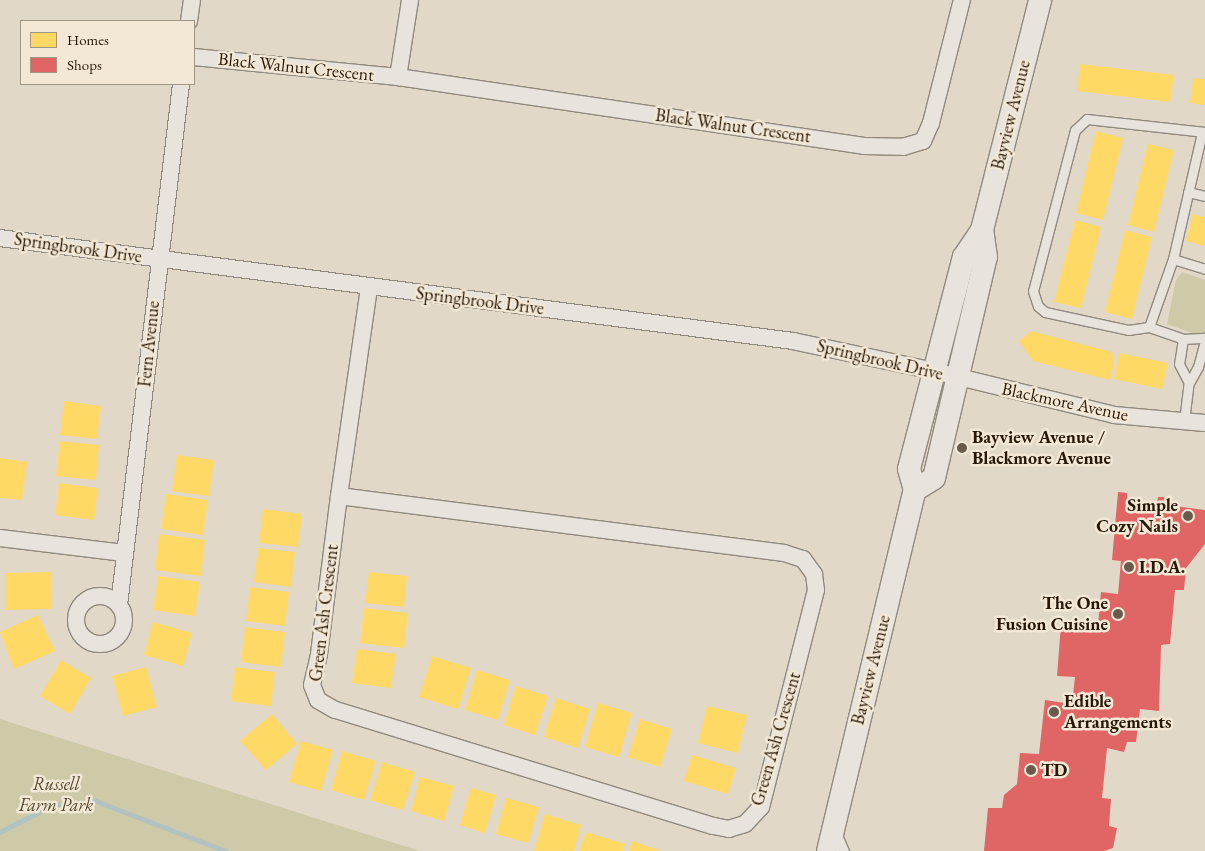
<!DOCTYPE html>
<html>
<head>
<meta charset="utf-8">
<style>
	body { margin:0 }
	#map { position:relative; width:1205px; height:851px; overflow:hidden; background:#e2d8c8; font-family:"EB Garamond",serif }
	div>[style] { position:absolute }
	.green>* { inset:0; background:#cecaa8 }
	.homes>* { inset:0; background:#ffd966 }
	.shops>* { inset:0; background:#e06666 }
	.stream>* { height:4.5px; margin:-2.25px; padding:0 2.25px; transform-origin:2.25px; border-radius:2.25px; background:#b2c2c0 }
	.roads { filter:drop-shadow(1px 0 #90897e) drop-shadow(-1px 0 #90897e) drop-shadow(0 1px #90897e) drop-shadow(0 -1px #90897e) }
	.lane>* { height:9px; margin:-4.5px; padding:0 4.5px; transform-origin:4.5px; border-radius:4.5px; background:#e8e3dc }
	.street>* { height:16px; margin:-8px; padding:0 8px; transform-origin:8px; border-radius:8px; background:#e8e3dc }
	.street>.ring { margin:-8px; padding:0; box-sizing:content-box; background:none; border:16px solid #e8e3dc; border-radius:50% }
	.secondary>* { height:22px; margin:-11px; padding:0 11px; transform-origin:11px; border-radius:11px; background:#e8e3dc }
	.dots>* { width:14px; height:14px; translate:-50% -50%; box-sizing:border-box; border:2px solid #f3e8d5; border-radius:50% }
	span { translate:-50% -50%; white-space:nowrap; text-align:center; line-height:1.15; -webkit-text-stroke:5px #f3e8d5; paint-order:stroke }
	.street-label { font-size:18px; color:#271808 }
	.poi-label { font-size:18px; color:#271808; font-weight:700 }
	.left { translate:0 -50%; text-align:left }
	.right { translate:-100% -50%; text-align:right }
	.park-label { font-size:18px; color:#544a30; font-style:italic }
	.legend { position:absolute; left:20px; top:20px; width:175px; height:65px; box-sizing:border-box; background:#f3e8d5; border:1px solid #a19583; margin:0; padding:6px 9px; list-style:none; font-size:15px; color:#271808 }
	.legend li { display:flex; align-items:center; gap:10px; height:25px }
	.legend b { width:25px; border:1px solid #a19583 }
</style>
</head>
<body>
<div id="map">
	<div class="green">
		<i style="clip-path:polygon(1182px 272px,1205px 280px,1205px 332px,1198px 335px,1167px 324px,1176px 280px)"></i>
		<i style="clip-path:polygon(0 719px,420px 851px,0 851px)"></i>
	</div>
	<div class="homes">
		<i style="clip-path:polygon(1080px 64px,1174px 75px,1170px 102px,1077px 91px)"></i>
		<i style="clip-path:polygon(1193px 78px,1205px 79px,1205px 105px,1190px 103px)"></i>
		<i style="clip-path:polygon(1096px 131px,1123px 138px,1103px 220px,1076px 213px)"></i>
		<i style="clip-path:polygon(1148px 144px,1174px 150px,1154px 232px,1128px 225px)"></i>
		<i style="clip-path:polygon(1193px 214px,1205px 217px,1205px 246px,1186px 241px)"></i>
		<i style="clip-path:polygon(1075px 220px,1101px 227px,1081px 308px,1054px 302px)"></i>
		<i style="clip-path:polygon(1125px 230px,1152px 237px,1132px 319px,1105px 312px)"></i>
		<i style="clip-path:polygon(1031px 331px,1112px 352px,1114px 362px,1110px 380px,1033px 361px,1019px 341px)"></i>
		<i style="clip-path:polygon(1119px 353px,1168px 363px,1162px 389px,1114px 379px)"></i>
		<i style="clip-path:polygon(64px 401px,101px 406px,97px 439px,60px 435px)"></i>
		<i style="clip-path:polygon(60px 441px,99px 445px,96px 480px,56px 476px)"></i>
		<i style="clip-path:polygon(177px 455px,214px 460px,209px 496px,172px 491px)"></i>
		<i style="clip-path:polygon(0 458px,27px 462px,22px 500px,0 498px)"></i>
		<i style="clip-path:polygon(59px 483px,98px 488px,94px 520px,55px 515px)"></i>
		<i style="clip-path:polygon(166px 494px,208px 500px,203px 535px,161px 529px)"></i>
		<i style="clip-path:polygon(263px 509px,302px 514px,298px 547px,259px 543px)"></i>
		<i style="clip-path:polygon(159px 534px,205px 540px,201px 576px,155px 570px)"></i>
		<i style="clip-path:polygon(258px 548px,295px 552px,291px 587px,254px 582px)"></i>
		<i style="clip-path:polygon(51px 572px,52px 609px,6px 610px,6px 573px)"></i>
		<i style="clip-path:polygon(369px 572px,407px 576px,404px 607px,365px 603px)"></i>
		<i style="clip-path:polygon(158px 576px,200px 582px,195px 616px,153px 610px)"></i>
		<i style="clip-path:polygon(250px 587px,289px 592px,285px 626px,246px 621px)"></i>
		<i style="clip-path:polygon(364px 608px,408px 613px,404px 648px,360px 643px)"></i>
		<i style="clip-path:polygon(38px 615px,55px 651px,14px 669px,0 632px)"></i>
		<i style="clip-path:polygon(153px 622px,192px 633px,183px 666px,144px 655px)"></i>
		<i style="clip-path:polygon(245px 627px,285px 632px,281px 667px,241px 662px)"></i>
		<i style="clip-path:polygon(357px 649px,396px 654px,391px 688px,352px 683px)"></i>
		<i style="clip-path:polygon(432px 656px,471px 668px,458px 709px,419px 697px)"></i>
		<i style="clip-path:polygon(61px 660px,91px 678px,70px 714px,40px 696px)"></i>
		<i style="clip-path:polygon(146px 667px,157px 707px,123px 716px,112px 676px)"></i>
		<i style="clip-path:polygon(235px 667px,275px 672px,271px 706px,231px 701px)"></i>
		<i style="clip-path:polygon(477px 670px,510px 680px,498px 720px,465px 710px)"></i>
		<i style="clip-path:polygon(516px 686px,548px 696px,535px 735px,504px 725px)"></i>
		<i style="clip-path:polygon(556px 698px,590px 709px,578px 748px,544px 737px)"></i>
		<i style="clip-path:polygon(598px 703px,632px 713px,619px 757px,585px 747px)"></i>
		<i style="clip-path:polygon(707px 706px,747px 715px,738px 753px,698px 743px)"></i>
		<i style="clip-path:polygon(272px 714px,297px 744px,266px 770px,240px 741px)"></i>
		<i style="clip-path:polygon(640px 719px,672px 729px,660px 767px,628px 757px)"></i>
		<i style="clip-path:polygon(301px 741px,333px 750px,321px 791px,289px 782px)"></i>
		<i style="clip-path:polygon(342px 751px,376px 761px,364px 800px,331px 790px)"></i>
		<i style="clip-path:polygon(692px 755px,736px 768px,728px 794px,684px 781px)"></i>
		<i style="clip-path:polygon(382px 762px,415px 772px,403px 810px,370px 800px)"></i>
		<i style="clip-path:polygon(420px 777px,454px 786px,444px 821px,411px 811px)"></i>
		<i style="clip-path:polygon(471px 788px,496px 795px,485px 833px,460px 825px)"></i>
		<i style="clip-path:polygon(506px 798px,539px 807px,528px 843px,496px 834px)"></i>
		<i style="clip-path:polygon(545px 814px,581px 825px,574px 851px,534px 851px)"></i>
		<i style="clip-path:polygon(586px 832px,625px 844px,623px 851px,579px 851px)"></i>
		<i style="clip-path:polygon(632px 841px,662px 851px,629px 851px)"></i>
	</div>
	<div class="shops">
		<i style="clip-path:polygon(1118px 492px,1127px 493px,1127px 501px,1157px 505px,1158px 497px,1166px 497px,1167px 505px,1205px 510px,1205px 544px,1186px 568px,1184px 590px,1175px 590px,1170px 644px,1161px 645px,1159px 711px,1140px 709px,1136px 742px,1127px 742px,1124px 752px,1107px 748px,1102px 798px,1111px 799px,1109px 826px,1117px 828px,1113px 848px,1104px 851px,984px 851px,988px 808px,1002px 808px,1004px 795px,1017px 784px,1020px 753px,1039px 754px,1045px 700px,1072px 704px,1075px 677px,1057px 676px,1061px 624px,1098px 626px,1101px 592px,1118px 594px,1121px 561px,1112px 560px)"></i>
	</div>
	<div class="stream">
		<i style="left:0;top:832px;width:59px;rotate:-27deg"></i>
		<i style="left:53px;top:805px;width:43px;rotate:-5.3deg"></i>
		<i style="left:96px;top:801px;width:139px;rotate:21deg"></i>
	</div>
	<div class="roads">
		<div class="lane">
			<i style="left:1205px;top:132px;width:119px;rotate:-173.7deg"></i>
			<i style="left:1087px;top:119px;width:16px;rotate:137deg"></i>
			<i style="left:1075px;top:130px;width:166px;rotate:104.6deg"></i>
			<i style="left:1033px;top:291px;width:16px;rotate:72deg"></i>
			<i style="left:1038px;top:306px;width:9px;rotate:41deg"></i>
			<i style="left:1045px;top:312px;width:85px;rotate:12.2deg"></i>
			<i style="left:1128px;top:330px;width:21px;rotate:-8deg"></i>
			<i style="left:1149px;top:327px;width:36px;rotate:19deg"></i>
			<i style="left:1183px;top:339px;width:22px;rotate:-3deg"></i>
			<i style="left:1188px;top:192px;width:17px;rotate:13deg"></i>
			<i style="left:1173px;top:259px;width:34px;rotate:17deg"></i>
			<i style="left:1149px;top:327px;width:72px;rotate:-70.6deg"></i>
			<i style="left:1173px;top:259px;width:130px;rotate:-77.1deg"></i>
			<i style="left:1183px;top:339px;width:25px;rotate:99deg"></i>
			<i style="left:1179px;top:364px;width:21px;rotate:62deg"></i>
			<i style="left:1184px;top:421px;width:38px;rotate:-83deg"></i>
			<i style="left:1189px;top:383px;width:18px;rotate:-61deg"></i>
			<i style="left:1198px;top:367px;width:28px;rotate:-75deg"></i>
			<i style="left:836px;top:833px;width:20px;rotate:66deg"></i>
		</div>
		<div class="street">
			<i style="left:189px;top:21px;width:21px;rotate:-82deg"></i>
			<i style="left:194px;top:57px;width:205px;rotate:5.6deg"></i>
			<i style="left:398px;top:77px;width:471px;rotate:8.4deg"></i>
			<i style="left:864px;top:146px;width:39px;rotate:1deg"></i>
			<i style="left:903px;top:147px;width:21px;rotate:-17deg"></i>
			<i style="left:923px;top:141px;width:20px;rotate:-66deg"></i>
			<i style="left:931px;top:123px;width:127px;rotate:-75.9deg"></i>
			<i style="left:398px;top:77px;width:78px;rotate:-81.1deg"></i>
			<i style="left:0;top:238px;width:800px;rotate:7.4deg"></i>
			<i style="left:793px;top:341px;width:144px;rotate:12deg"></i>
			<i style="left:934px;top:371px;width:185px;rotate:13.7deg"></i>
			<i style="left:1114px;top:415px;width:91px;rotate:5deg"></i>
			<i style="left:339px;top:496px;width:449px;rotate:7.3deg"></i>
			<i style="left:784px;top:553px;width:20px;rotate:18deg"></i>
			<i style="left:803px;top:559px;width:19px;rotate:54deg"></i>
			<i style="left:814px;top:574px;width:16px;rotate:83deg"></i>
			<i style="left:816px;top:590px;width:224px;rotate:104.2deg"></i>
			<i style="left:761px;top:807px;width:23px;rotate:133deg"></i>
			<i style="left:745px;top:824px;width:17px;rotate:163deg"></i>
			<i style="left:729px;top:829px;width:16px;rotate:-169deg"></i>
			<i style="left:713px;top:826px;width:395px;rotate:-162.9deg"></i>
			<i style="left:335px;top:710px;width:20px;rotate:-150deg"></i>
			<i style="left:318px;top:700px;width:16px;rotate:-112deg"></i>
			<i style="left:312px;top:685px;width:32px;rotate:-77deg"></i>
			<i style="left:319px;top:654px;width:159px;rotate:-82.8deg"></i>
			<i style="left:339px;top:496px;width:211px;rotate:-81.8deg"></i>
			<i style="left:0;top:538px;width:125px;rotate:6.9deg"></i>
			<i class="ring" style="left:76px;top:596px;width:32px;height:32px"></i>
			<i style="left:119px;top:605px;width:525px;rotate:-83.21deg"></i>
		</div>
		<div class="secondary">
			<i style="left:915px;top:490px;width:22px;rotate:-32deg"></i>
			<i style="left:934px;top:478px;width:227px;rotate:-76.8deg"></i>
			<i style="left:986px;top:257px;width:27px;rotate:-98deg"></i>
			<i style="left:828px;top:851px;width:371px;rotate:-76.5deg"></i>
			<i style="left:915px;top:490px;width:22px;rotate:-106deg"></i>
			<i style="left:909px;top:469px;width:219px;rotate:-75.5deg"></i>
			<i style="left:964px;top:257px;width:32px;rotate:-56deg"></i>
			<i style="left:982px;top:230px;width:237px;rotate:-75.8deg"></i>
		</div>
	</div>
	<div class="dots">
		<i style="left:962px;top:448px;background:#685b4b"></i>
		<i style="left:1188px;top:516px;background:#685b4b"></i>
		<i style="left:1129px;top:567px;background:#685b4b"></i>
		<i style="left:1118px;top:614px;background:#685b4b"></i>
		<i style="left:1054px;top:712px;background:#685b4b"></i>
		<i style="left:1031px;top:770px;background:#685b4b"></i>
	</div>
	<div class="street-label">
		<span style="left:296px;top:67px;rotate:6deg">Black Walnut Crescent</span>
		<span style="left:1011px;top:115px;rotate:-76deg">Bayview Avenue</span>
		<span style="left:733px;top:126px;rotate:8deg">Black Walnut Crescent</span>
		<span style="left:78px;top:248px;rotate:8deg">Springbrook Drive</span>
		<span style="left:480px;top:301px;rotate:7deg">Springbrook Drive</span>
		<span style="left:149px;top:344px;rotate:-84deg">Fern Avenue</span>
		<span style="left:880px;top:360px;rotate:13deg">Springbrook Drive</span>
		<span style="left:1065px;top:402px;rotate:12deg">Blackmore Avenue</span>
		<span style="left:324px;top:613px;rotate:-83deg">Green Ash Crescent</span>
		<span style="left:871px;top:670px;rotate:-76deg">Bayview Avenue</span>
		<span style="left:776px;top:739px;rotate:-74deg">Green Ash Crescent</span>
	</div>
	<div class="poi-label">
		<span class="left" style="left:972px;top:448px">Bayview Avenue /<br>Blackmore Avenue</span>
		<span class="right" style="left:1178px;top:516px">Simple<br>Cozy Nails</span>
		<span class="left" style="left:1139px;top:567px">I.D.A.</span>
		<span class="right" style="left:1108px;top:614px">The One<br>Fusion Cuisine</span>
		<span class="left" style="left:1064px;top:712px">Edible<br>Arrangements</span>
		<span class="left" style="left:1041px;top:770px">TD</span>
	</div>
	<div class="park-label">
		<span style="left:56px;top:795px">Russell<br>Farm Park</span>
	</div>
	<ul class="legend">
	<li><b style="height:14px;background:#ffd966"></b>Homes</li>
	<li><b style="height:14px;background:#e06666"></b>Shops</li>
	</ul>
</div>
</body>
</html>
